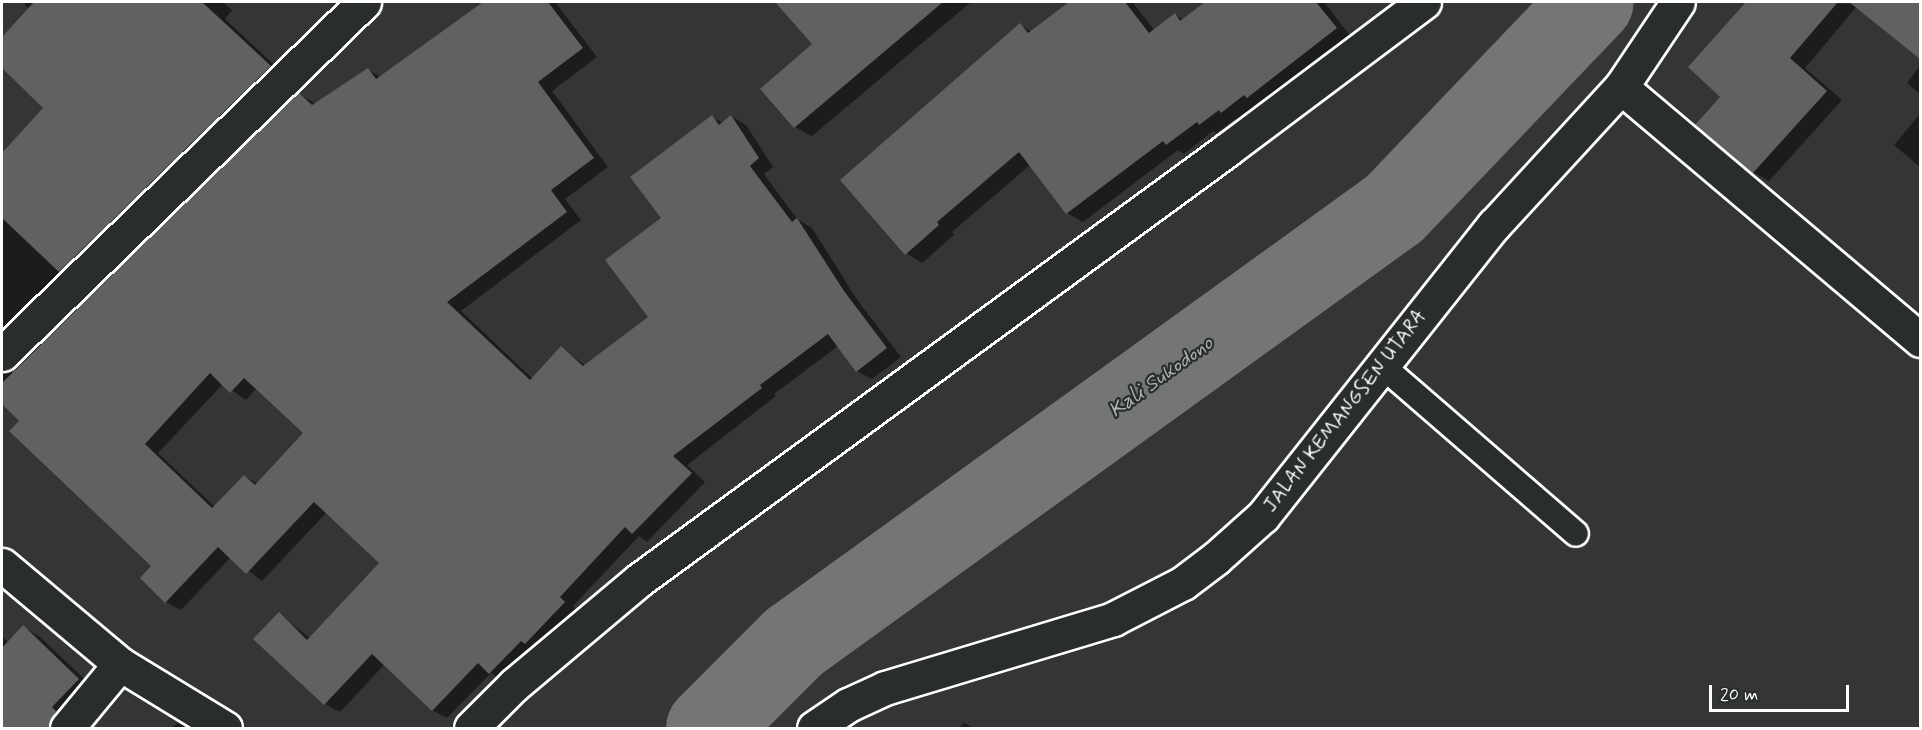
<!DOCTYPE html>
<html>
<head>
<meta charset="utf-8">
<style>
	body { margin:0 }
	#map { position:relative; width:1922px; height:730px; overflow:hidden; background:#333536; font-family:Mynerve,sans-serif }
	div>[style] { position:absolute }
	.shadow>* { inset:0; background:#0007 }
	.river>* { height:84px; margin:-42px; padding:0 42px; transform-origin:42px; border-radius:42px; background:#737576 }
	.building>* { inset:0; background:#5f6162 }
	.roads { filter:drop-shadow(2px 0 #fff) drop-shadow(-2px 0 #fff) drop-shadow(0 2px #fff) drop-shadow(0 -2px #fff) }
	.lane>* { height:24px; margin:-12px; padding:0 12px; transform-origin:12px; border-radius:12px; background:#2a2d2e }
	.street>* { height:33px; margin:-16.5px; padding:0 16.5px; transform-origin:16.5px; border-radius:16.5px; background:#2a2d2e }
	span { translate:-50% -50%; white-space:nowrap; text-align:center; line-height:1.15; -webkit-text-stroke:4.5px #2a2d2e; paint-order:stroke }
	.street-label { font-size:20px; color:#fff }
	.water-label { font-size:21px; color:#b2b3b4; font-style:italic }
	.frame { position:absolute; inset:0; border:3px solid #fff; pointer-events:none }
	.scale { position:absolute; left:1709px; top:685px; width:140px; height:27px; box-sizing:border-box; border:3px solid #fff; border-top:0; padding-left:8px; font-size:18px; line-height:21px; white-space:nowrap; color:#fff; -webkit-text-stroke:4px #2a2d2e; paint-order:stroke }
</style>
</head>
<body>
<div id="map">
	<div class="shadow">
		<i style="clip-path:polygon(27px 2px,223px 2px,232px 10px,225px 19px,286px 76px,153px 205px,138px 196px,2px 66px,2px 39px,29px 9px,24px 4px)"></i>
		<i style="clip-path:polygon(evenodd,485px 2px,555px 2px,597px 57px,552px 91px,608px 167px,565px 199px,581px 220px,461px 311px,533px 379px,562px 348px,586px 366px,650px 317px,663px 219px,712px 117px,723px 123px,731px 116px,746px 125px,773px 167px,764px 174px,797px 219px,812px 228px,858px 301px,901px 357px,872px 379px,857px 371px,838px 346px,774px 394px,776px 396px,687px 465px,705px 482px,647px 542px,639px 536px,573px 606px,578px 611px,505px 681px,491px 673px,447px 718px,432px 710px,385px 664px,340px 712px,325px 704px,279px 614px,310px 638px,381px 563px,327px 512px,262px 581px,231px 557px,181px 610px,166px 602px,154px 566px,2px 402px,2px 372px,8px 374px,299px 94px,316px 104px,368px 70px,381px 77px,485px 2px,223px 384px,246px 400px,257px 388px,305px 433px,258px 484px,244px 476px,215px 507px,158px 453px,223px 384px)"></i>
		<i style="clip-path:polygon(777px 2px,832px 2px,842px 13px,856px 2px,971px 2px,812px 136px,795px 127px,814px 44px)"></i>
		<i style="clip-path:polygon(1072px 2px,1132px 2px,1155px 31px,1175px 15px,1184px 20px,1208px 2px,1324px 2px,1352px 38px,1264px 106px,1260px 104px,1239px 121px,1235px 119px,1216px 133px,1213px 131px,1184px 154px,1178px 150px,1083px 222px,1067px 213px,1030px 165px,952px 232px,954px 235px,922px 263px,906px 253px,1020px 25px,1032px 32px)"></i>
		<i style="clip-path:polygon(1748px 2px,1859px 4px,1805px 68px,1842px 100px,1769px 181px,1753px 172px,1722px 97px,1690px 67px)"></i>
		<i style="clip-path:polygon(1920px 9px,1920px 57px,1897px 38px)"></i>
		<i style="clip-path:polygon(1920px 66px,1920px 94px,1907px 83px)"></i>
		<i style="clip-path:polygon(1920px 114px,1920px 167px,1894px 145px)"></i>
		<i style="clip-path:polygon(2px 160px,102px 253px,2px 352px)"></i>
		<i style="clip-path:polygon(23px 627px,40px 637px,95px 689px,67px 728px,2px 728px,2px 636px,9px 643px)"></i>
		<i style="clip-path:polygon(178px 723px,187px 728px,172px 728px)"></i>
		<i style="clip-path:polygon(964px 723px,974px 728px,959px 728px)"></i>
	</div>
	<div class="river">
		<i style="left:708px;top:728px;width:122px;rotate:-45deg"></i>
		<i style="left:794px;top:642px;width:740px;rotate:-35.82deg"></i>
		<i style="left:1394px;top:209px;width:286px;rotate:-46.3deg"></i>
	</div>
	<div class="building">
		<i style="clip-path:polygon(34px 2px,202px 2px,271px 66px,59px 272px,2px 218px,2px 153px,43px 108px,2px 68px,2px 37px)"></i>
		<i style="clip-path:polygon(evenodd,483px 2px,548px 2px,583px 48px,538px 82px,594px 158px,551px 190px,567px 212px,447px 302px,530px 380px,561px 346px,583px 366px,648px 317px,605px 260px,661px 218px,630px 177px,712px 115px,719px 125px,731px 115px,759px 158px,750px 166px,792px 222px,797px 218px,844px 291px,887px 348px,856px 372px,828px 334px,760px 385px,762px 388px,673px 456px,692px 473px,632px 534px,625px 527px,560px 597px,565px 602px,525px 644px,521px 641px,489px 674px,478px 663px,432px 711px,372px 654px,324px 705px,253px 639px,279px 612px,307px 640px,379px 563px,314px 502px,246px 574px,218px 547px,165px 603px,140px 578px,151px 566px,9px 431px,19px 421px,2px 404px,2px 383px,298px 92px,312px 105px,368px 68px,376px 79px,483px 2px,210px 373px,230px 393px,244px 378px,303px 433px,255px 485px,244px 475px,212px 508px,145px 444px,210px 373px)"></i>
		<i style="clip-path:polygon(775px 2px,943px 2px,794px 128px,760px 89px,812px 44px)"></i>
		<i style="clip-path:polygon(1069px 2px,1125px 2px,1149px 33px,1175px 13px,1180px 21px,1205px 2px,1316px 2px,1337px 28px,1247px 98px,1244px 95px,1221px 113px,1219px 110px,1199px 125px,1197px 122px,1166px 145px,1163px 141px,1066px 214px,1019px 152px,937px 222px,939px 225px,905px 255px,840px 180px,1020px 23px,1028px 33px)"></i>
		<i style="clip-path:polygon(1746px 2px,1838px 2px,1790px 58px,1827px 91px,1752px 174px,1695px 125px,1720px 97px,1688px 67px)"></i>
		<i style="clip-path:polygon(1849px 2px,1920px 2px,1920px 59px)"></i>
		<i style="clip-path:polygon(23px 625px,79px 679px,52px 707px,56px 711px,49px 729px,2px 729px,2px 648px)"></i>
	</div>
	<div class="roads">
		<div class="lane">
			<i style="left:1380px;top:364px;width:259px;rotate:40.9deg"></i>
		</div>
		<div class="street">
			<i style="left:1621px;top:87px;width:392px;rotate:40.2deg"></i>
			<i style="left:2px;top:354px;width:505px;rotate:-44.2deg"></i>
			<i style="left:2px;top:565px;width:154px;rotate:40deg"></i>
			<i style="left:120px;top:664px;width:123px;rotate:31.4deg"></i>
			<i style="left:67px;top:728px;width:83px;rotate:-50.4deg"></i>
			<i style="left:471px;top:728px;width:61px;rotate:-45deg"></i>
			<i style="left:514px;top:685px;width:163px;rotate:-40deg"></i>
			<i style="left:639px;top:580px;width:730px;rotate:-36.19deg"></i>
			<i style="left:1228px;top:149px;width:245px;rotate:-36.9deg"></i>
			<i style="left:814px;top:728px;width:41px;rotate:-34.1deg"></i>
			<i style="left:848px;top:705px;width:41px;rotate:-24.7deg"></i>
			<i style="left:885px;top:688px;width:238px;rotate:-16.8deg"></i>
			<i style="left:1113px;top:619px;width:79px;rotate:-27.2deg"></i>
			<i style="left:1183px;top:583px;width:41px;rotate:-37.1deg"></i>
			<i style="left:1216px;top:558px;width:63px;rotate:-41.8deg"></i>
			<i style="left:1263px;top:516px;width:372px;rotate:-51.6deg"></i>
			<i style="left:1494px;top:225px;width:188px;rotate:-47.4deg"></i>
			<i style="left:1621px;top:87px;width:102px;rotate:-56.2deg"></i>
		</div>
	</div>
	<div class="street-label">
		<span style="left:1345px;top:411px;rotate:-52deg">JALAN KEMANGSEN UTARA</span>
	</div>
	<div class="water-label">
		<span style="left:1161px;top:377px;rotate:-36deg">Kali Sukodono</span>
	</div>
	<div class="frame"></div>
	<div class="scale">20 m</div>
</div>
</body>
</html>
